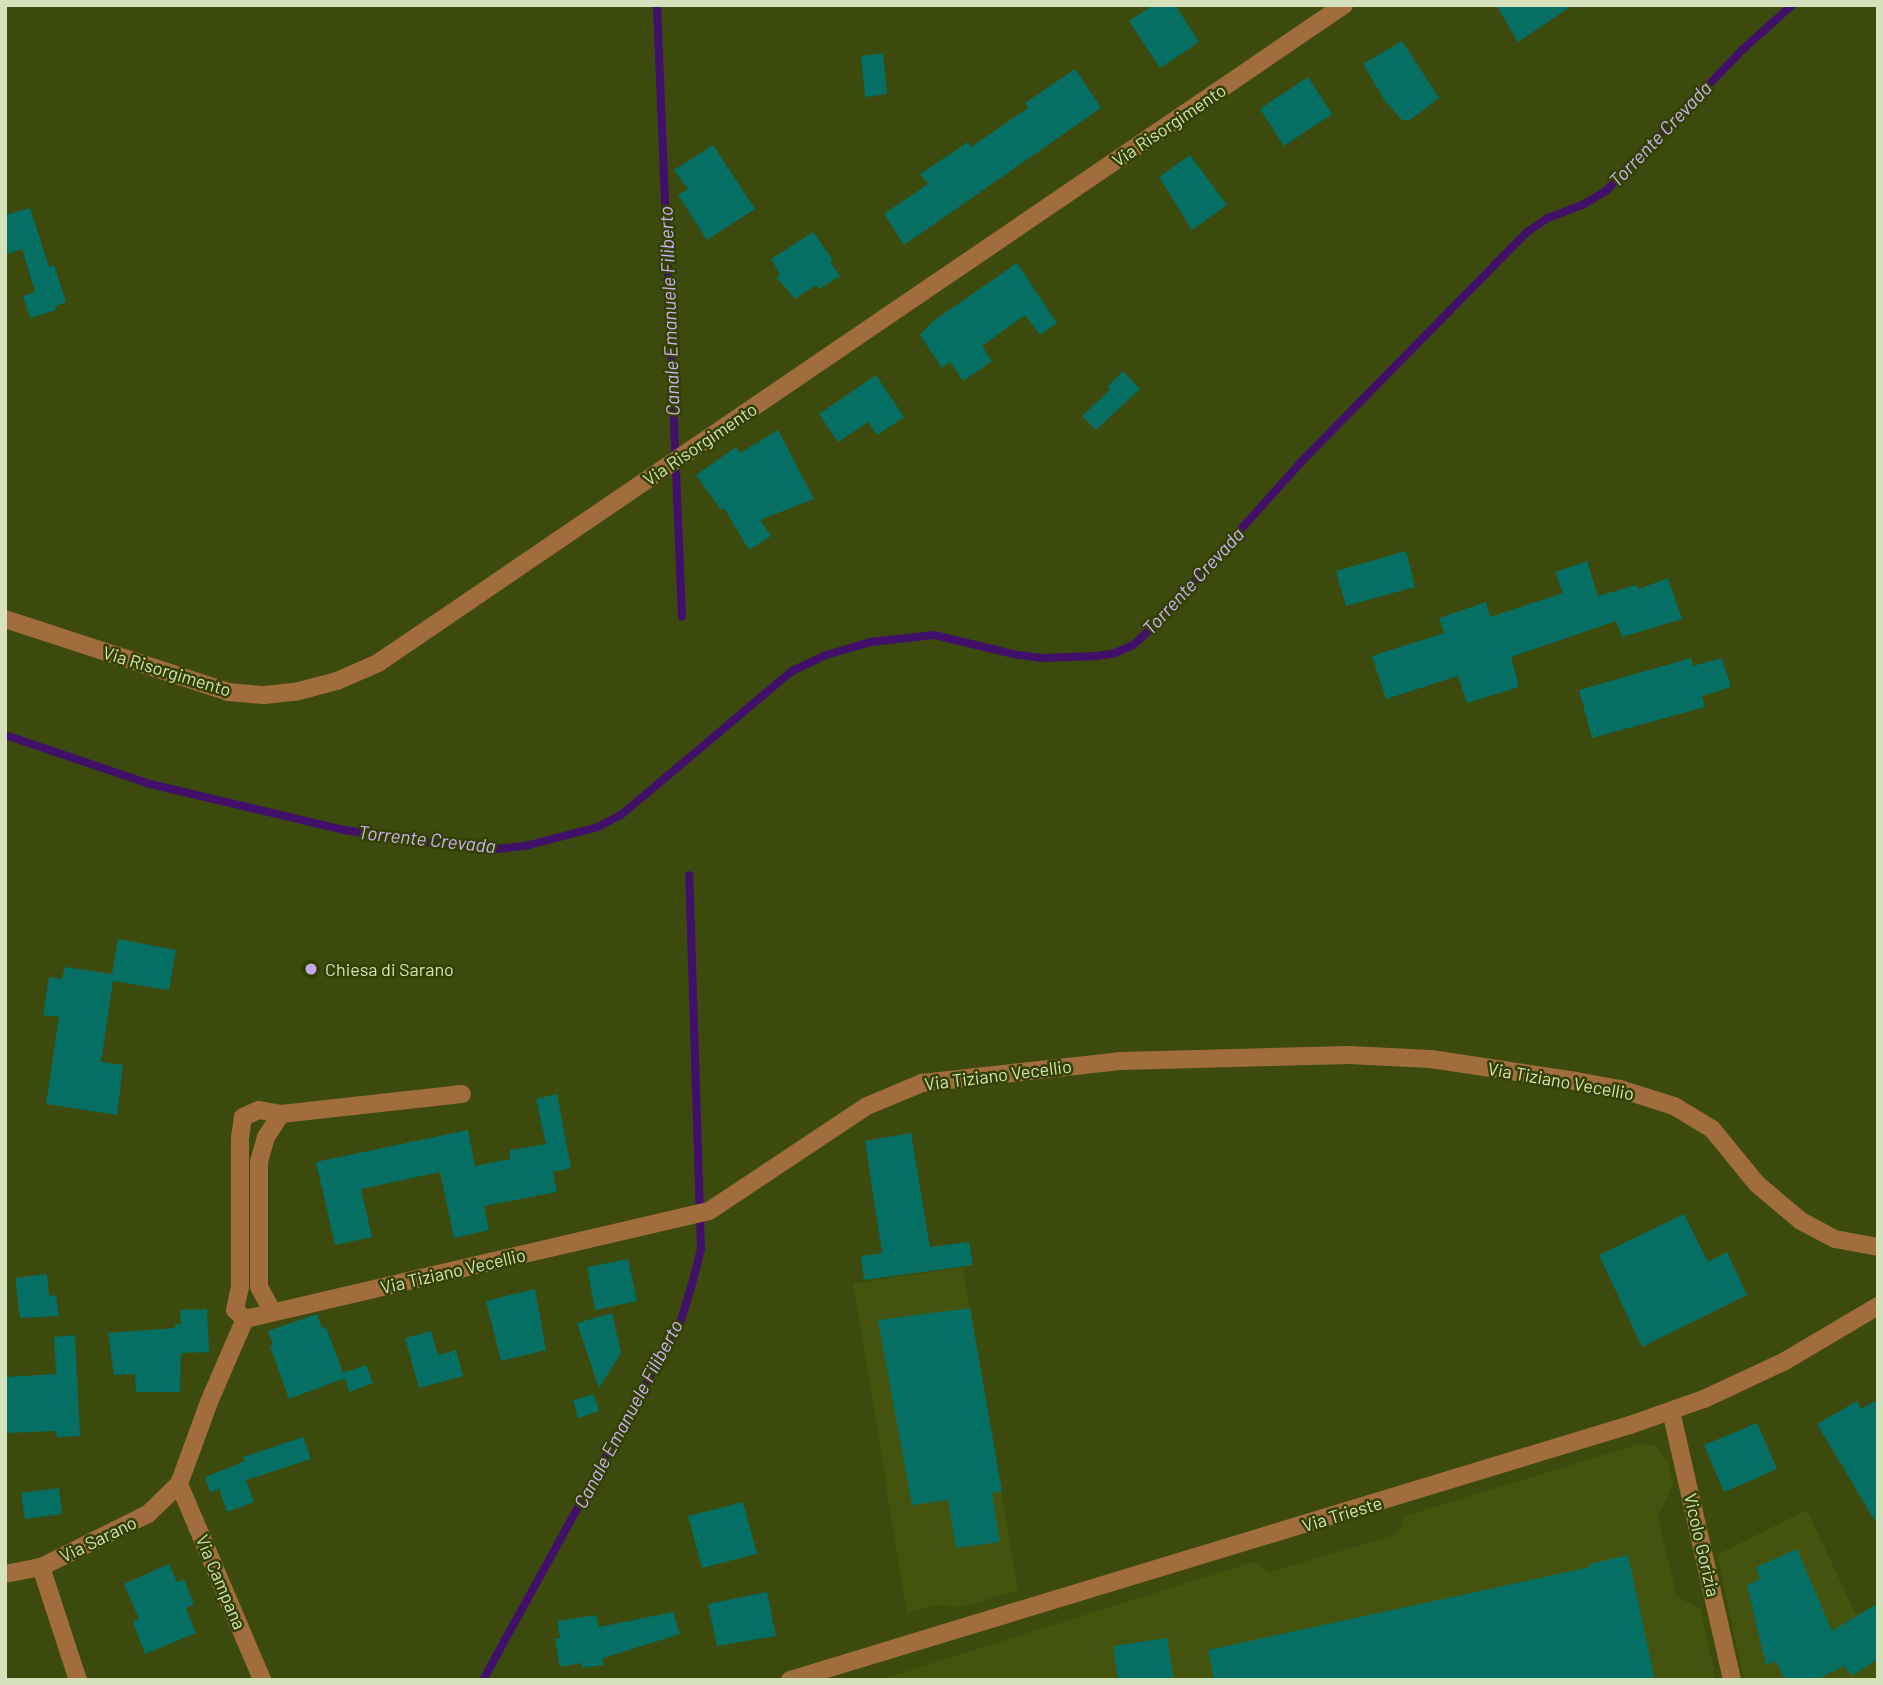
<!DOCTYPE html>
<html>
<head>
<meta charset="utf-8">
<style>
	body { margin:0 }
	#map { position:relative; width:1883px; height:1685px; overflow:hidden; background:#3c4a0d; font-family:Barlow,sans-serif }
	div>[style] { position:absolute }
	.built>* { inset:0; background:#44540f }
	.stream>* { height:8px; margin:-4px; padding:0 4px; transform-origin:4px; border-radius:4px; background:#40106b }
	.building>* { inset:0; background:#056f64 }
	.minor>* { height:18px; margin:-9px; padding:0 9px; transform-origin:9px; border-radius:9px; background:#a16d3d }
	.dots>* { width:19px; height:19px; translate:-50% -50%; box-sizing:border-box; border:4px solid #324000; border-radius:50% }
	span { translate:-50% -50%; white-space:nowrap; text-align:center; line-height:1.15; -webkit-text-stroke:5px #324000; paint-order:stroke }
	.street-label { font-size:18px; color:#d4e1bb }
	.poi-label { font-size:18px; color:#d4e1bb }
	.left { translate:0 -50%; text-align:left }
	.water-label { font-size:19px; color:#ccb0f8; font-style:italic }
	.frame { position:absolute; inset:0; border:7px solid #d4e1bb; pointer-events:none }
</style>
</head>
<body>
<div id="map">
	<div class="built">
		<i style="clip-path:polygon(963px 1267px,1018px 1590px,962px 1607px,937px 1605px,907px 1612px,853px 1284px)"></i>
		<i style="clip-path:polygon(1639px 1444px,1656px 1446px,1668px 1462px,1673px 1484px,1658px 1518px,1677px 1597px,1700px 1608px,1716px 1680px,879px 1680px,1253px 1562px,1270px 1572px,1398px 1534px,1405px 1516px)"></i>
		<i style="clip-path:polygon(1807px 1510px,1856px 1615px,1878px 1603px,1878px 1680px,1744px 1680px,1717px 1555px)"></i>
	</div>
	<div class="stream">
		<i style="left:657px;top:5px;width:612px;rotate:87.66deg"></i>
		<i style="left:5px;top:735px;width:153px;rotate:18.7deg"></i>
		<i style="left:150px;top:784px;width:199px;rotate:13.3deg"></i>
		<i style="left:344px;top:830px;width:121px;rotate:8.1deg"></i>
		<i style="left:464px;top:847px;width:34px;rotate:3deg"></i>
		<i style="left:498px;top:849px;width:31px;rotate:-7deg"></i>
		<i style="left:529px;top:845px;width:71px;rotate:-14.6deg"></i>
		<i style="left:598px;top:827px;width:26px;rotate:-28deg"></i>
		<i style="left:621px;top:815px;width:224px;rotate:-40.1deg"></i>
		<i style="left:792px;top:671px;width:38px;rotate:-25deg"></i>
		<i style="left:826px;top:655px;width:47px;rotate:-16.1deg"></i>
		<i style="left:871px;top:642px;width:63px;rotate:-6.3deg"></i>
		<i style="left:934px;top:635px;width:81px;rotate:13.5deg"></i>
		<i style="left:1013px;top:654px;width:28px;rotate:8deg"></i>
		<i style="left:1041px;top:658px;width:56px;rotate:-2deg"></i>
		<i style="left:1097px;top:656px;width:18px;rotate:-9deg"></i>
		<i style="left:1115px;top:653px;width:20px;rotate:-24deg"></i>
		<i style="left:1133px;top:645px;width:28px;rotate:-42deg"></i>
		<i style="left:1154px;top:626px;width:220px;rotate:-48.1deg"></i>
		<i style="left:1301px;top:462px;width:322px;rotate:-45.5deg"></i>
		<i style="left:1527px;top:232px;width:25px;rotate:-34deg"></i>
		<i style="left:1548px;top:218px;width:39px;rotate:-21deg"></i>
		<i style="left:1584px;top:204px;width:27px;rotate:-31deg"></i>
		<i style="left:1607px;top:190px;width:194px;rotate:-46deg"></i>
		<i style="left:1742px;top:50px;width:67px;rotate:-42deg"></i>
		<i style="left:483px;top:1680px;width:411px;rotate:-61.2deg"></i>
		<i style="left:681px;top:1320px;width:34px;rotate:-73deg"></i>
		<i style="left:691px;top:1288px;width:40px;rotate:-75.6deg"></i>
		<i style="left:701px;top:1249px;width:374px;rotate:-91.8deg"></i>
	</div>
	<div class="building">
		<i style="clip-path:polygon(1153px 5px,1175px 5px,1199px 42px,1160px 68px,1129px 21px)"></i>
		<i style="clip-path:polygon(1496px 5px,1573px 5px,1518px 42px)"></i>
		<i style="clip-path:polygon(1402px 41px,1439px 98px,1410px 120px,1402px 120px,1385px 101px,1363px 64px)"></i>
		<i style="clip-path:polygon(883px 53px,887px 94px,865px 97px,861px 56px)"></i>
		<i style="clip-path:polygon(1075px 69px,1101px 108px,904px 245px,884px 214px,928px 184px,920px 174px,968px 142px,971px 147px,1028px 108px,1025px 103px)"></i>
		<i style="clip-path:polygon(1308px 77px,1332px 114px,1284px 146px,1260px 109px)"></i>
		<i style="clip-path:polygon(713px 145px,755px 209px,707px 240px,678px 195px,688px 189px,674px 170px)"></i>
		<i style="clip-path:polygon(1190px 155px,1227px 205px,1192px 230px,1159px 177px)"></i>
		<i style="clip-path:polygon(30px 208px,49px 267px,54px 265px,66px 302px,55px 306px,56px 310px,30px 318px,23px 296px,35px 292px,22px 249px,5px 255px,5px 215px)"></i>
		<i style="clip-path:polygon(813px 232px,833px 260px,830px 262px,840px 276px,819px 289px,816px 285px,795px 299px,776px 277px,780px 274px,771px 259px)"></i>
		<i style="clip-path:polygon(1017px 263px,1057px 323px,1040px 335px,1025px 315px,982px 346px,992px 361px,963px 381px,950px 362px,942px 368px,920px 335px,933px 321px)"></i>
		<i style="clip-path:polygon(1123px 371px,1140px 389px,1096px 430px,1082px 416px,1110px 390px,1107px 387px)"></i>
		<i style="clip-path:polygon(876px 375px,904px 417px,877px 435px,868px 422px,838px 442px,819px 414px)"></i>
		<i style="clip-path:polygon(778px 430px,814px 499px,760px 520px,771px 536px,749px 550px,724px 508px,721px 510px,696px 475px,736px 447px,740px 453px)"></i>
		<i style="clip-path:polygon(1406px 551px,1415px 587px,1346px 606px,1336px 571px)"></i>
		<i style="clip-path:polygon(1587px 561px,1598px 596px,1636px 585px,1639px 589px,1668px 578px,1682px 619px,1622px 637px,1616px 621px,1511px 657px,1519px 687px,1467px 703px,1458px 676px,1386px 699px,1372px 656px,1444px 633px,1439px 618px,1486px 602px,1490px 617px,1563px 593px,1555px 572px)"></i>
		<i style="clip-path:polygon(1691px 658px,1693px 666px,1722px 658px,1731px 687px,1702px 696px,1705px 707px,1592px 738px,1579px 690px)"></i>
		<i style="clip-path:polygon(118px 939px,176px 950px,169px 990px,113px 981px,101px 1062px,123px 1065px,117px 1115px,46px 1104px,59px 1017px,43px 1015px,49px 977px,62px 979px,65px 967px,112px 974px)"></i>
		<i style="clip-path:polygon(557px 1094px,571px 1168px,553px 1172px,557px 1192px,484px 1206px,489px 1230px,454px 1238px,440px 1172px,361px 1189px,372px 1237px,335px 1245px,316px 1162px,468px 1130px,475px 1166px,510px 1159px,510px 1150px,546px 1144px,536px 1099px)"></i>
		<i style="clip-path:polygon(911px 1133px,930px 1247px,969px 1242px,973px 1265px,864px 1280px,861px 1256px,882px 1253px,865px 1141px)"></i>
		<i style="clip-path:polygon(1684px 1214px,1708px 1262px,1727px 1252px,1747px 1295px,1642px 1347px,1599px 1255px)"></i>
		<i style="clip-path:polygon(628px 1259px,637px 1301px,595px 1310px,587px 1267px)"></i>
		<i style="clip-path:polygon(47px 1274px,49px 1296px,56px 1295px,59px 1316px,20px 1318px,15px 1278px)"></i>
		<i style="clip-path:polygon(535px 1289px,546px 1350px,501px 1361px,486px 1301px)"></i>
		<i style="clip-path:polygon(970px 1308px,1002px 1491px,992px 1493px,1000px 1542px,956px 1548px,948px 1500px,912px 1505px,878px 1320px)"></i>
		<i style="clip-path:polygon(207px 1309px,209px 1352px,181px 1353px,180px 1392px,136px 1392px,135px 1374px,114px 1375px,108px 1333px,175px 1328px,175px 1324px,181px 1324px,180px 1310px)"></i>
		<i style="clip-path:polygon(612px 1313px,621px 1353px,599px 1388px,577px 1323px)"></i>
		<i style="clip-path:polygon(317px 1314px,322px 1329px,326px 1327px,345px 1378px,289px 1399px,270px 1346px,273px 1344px,268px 1331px)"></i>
		<i style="clip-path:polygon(431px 1331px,438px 1355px,456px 1350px,463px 1376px,419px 1388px,405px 1338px)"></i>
		<i style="clip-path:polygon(75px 1335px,80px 1436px,57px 1437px,56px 1431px,5px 1433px,5px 1377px,56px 1374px,54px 1337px)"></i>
		<i style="clip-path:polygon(366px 1365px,373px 1383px,349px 1392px,343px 1373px)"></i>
		<i style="clip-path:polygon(594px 1394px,599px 1411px,578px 1418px,573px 1400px)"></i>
		<i style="clip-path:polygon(1878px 1399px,1878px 1526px,1817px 1424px,1857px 1401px,1861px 1409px)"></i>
		<i style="clip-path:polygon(1757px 1423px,1777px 1469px,1724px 1492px,1704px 1445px)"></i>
		<i style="clip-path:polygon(303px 1437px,311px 1459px,246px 1480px,254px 1502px,227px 1512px,219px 1489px,210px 1492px,205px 1477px,245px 1461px,243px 1457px)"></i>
		<i style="clip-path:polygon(59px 1488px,62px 1514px,25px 1519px,21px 1493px)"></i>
		<i style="clip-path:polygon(743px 1502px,757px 1554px,702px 1568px,688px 1516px)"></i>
		<i style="clip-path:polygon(1797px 1549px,1832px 1631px,1878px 1603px,1878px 1659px,1852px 1676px,1844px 1666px,1816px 1680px,1785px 1680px,1776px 1661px,1766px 1665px,1747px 1585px,1760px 1579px,1756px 1567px)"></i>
		<i style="clip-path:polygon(1628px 1555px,1655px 1680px,1214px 1680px,1208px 1650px,1590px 1567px,1589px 1564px)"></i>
		<i style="clip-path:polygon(169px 1564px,177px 1582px,184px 1579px,194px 1604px,186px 1608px,196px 1633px,145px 1654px,133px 1622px,139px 1619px,124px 1584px)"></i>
		<i style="clip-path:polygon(767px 1592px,776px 1636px,717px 1646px,708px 1604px)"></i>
		<i style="clip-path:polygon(673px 1612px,680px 1634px,603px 1658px,604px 1665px,582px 1668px,582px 1663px,560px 1667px,555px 1639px,560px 1638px,557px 1621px,596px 1615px,599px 1627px)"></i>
		<i style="clip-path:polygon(1167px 1638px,1174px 1680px,1118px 1680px,1113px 1646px)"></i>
	</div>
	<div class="minor">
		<i style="left:5px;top:619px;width:235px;rotate:18.1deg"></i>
		<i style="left:228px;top:692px;width:36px;rotate:5deg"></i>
		<i style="left:264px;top:695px;width:31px;rotate:-6deg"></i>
		<i style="left:295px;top:692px;width:43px;rotate:-14.7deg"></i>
		<i style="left:337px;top:681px;width:45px;rotate:-23.7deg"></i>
		<i style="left:378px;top:663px;width:1169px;rotate:-34.26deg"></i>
		<i style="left:281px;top:1114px;width:182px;rotate:-6.3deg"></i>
		<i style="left:245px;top:1319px;width:13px;rotate:-138deg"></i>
		<i style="left:235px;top:1310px;width:24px;rotate:-78deg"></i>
		<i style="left:240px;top:1287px;width:149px;rotate:-90deg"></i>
		<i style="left:240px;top:1138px;width:21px;rotate:-82deg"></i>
		<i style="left:243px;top:1117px;width:17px;rotate:-24deg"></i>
		<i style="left:259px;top:1110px;width:22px;rotate:10deg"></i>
		<i style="left:281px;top:1114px;width:27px;rotate:123deg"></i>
		<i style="left:266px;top:1137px;width:26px;rotate:106deg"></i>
		<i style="left:259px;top:1162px;width:125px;rotate:90deg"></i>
		<i style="left:259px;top:1287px;width:29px;rotate:61deg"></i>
		<i style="left:1671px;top:1411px;width:276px;rotate:77.2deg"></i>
		<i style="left:179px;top:1484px;width:213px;rotate:67deg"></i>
		<i style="left:41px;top:1567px;width:119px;rotate:71.9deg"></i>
		<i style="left:5px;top:1574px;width:37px;rotate:-11deg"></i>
		<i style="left:41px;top:1567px;width:119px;rotate:-26.4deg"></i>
		<i style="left:148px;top:1514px;width:43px;rotate:-44.1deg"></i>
		<i style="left:179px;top:1484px;width:87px;rotate:-69.9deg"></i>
		<i style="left:209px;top:1402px;width:90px;rotate:-66.6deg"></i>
		<i style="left:245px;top:1319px;width:476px;rotate:-13.1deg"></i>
		<i style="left:709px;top:1211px;width:190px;rotate:-33.6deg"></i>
		<i style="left:867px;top:1106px;width:60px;rotate:-22.7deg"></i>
		<i style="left:922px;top:1083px;width:199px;rotate:-6.3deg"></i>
		<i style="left:1120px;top:1061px;width:229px;rotate:-1.5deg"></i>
		<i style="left:1349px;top:1055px;width:82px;rotate:2.8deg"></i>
		<i style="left:1431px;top:1059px;width:147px;rotate:8.6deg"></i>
		<i style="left:1576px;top:1081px;width:45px;rotate:10.3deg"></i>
		<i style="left:1620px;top:1089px;width:57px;rotate:17.5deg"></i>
		<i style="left:1674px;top:1106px;width:44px;rotate:31.2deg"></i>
		<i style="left:1712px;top:1129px;width:71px;rotate:50.7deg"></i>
		<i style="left:1757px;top:1184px;width:57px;rotate:40.1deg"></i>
		<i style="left:1801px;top:1221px;width:38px;rotate:28deg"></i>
		<i style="left:1835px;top:1239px;width:44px;rotate:10.5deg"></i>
		<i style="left:790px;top:1680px;width:878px;rotate:-16.89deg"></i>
		<i style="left:1630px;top:1425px;width:78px;rotate:-19.4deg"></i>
		<i style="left:1704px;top:1399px;width:89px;rotate:-25.1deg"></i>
		<i style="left:1785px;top:1361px;width:108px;rotate:-30.6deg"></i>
	</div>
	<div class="dots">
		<i style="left:311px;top:969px;background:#c4a7f1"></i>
	</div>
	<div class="street-label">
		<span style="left:1169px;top:125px;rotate:-34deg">Via Risorgimento</span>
		<span style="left:700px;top:444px;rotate:-34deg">Via Risorgimento</span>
		<span style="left:167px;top:671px;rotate:17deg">Via Risorgimento</span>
		<span style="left:998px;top:1075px;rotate:-7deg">Via Tiziano Vecellio</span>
		<span style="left:1561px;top:1081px;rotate:10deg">Via Tiziano Vecellio</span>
		<span style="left:453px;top:1271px;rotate:-13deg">Via Tiziano Vecellio</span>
		<span style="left:1342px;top:1514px;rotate:-17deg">Via Trieste</span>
		<span style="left:98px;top:1539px;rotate:-26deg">Via Sarano</span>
		<span style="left:1702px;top:1545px;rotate:77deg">Vicolo Gorizia</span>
		<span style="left:221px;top:1582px;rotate:67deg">Via Campana</span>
	</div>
	<div class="poi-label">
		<span class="left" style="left:325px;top:969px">Chiesa di Sarano</span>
	</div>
	<div class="water-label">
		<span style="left:1660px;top:134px;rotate:-46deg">Torrente Crevada</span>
		<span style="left:669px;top:311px;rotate:-92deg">Canale Emanuele Filiberto</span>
		<span style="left:1193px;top:581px;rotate:-47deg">Torrente Crevada</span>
		<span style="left:427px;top:839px;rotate:6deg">Torrente Crevada</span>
		<span style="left:628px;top:1414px;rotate:-62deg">Canale Emanuele Filiberto</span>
	</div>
	<div class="frame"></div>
</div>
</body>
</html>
